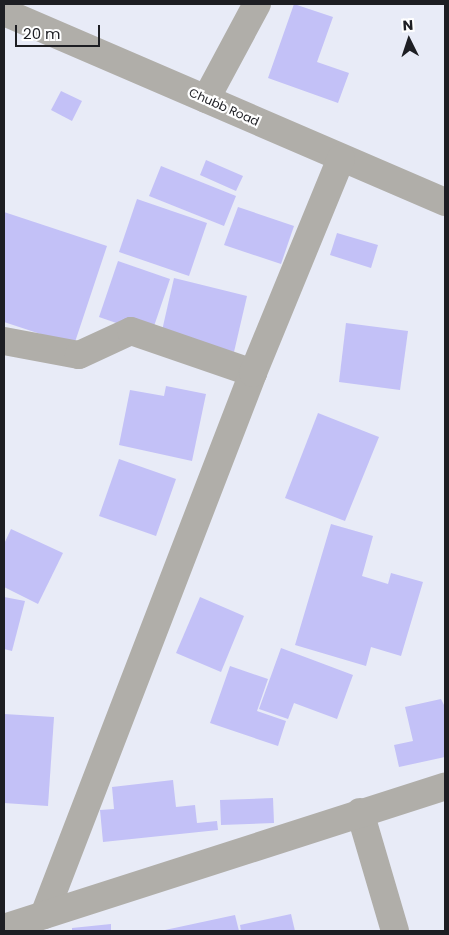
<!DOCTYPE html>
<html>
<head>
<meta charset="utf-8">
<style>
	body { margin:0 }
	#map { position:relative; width:449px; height:935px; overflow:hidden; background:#e8ebf7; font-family:Poppins,sans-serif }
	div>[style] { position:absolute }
	.building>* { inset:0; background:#c3c1f7 }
	.minor>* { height:28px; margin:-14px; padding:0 14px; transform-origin:14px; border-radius:14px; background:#b0aea9 }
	span { translate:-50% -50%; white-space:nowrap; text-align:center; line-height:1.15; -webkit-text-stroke:4.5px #fff; paint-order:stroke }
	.street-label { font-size:12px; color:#1d1e23 }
	.frame { position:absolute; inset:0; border:5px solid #1d1e23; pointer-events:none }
	.north { position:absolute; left:384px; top:15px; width:50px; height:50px; -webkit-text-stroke:4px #fff; paint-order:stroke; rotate:356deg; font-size:14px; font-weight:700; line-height:20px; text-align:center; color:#1d1e23 }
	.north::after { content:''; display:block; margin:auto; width:18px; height:22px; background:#1d1e23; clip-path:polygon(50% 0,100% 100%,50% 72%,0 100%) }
	.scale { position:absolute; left:15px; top:25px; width:85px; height:22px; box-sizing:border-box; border:2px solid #1d1e23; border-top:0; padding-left:6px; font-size:15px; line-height:18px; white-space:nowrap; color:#1d1e23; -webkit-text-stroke:4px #fff; paint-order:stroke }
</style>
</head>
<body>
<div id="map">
	<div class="building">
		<i style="clip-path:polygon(294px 4px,333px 17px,317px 62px,349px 73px,338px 103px,268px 78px)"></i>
		<i style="clip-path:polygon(61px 91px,82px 101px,72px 121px,51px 110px)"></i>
		<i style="clip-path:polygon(206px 160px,243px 176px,236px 191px,200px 175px)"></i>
		<i style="clip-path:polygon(161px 166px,236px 196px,224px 226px,149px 196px)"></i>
		<i style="clip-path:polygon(137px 199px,207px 223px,189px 276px,119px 252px)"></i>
		<i style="clip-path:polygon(238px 207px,294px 226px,281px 264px,224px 245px)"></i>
		<i style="clip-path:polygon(4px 212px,107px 246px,74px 345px,4px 322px)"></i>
		<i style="clip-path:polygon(337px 233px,378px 245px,371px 268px,330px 255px)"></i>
		<i style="clip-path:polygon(118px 261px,170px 279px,151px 335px,99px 317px)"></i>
		<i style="clip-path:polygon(174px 278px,247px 296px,234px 352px,161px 335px)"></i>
		<i style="clip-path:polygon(346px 323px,408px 331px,400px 390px,339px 382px)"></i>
		<i style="clip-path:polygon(166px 386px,206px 394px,192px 461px,119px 445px,130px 390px,164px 396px)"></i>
		<i style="clip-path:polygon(318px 413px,379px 437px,345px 521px,285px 498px)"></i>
		<i style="clip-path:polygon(119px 459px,176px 479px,156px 536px,99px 516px)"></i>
		<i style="clip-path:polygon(331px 524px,373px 536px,362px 576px,388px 584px,391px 573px,423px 582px,401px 656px,371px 647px,366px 666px,295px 645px)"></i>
		<i style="clip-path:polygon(11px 529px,63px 553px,38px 604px,4px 587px,4px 544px)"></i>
		<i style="clip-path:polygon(4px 597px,25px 601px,12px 651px,4px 649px)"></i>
		<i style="clip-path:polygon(200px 597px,244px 616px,221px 672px,176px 653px)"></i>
		<i style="clip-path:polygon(281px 648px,353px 675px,337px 719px,294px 703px,288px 719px,259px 709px)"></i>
		<i style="clip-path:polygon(230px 666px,268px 679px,257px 711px,286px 721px,278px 746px,210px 723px)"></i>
		<i style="clip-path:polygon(441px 699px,445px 707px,445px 757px,399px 767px,394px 745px,413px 741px,405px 707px)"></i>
		<i style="clip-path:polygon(4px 714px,54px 717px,48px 806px,4px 803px)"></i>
		<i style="clip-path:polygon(173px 780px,176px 807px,195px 805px,197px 823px,217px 821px,218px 830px,103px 842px,100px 810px,114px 809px,112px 787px)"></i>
		<i style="clip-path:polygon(273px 798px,274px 823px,221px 825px,220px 800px)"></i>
		<i style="clip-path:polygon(291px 914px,295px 931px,241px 931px,240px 925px)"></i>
		<i style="clip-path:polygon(235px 915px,239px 931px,165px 931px,165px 930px)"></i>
		<i style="clip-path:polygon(111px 924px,111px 931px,72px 931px,72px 928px)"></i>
	</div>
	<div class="minor">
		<i style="left:4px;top:12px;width:480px;rotate:23.3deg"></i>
		<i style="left:206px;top:99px;width:108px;rotate:-61.8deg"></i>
		<i style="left:4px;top:341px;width:76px;rotate:10.6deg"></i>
		<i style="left:79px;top:355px;width:57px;rotate:-24.8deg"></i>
		<i style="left:131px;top:331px;width:129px;rotate:19deg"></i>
		<i style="left:360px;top:812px;width:124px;rotate:73.6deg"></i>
		<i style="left:44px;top:915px;width:581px;rotate:-68.91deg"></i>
		<i style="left:253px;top:373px;width:232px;rotate:-67.7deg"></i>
		<i style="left:4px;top:928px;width:463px;rotate:-17.8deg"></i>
	</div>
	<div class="street-label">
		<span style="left:224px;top:107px;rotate:24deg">Chubb Road</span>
	</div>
	<div class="frame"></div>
	<div class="north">N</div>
	<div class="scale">20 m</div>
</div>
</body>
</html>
